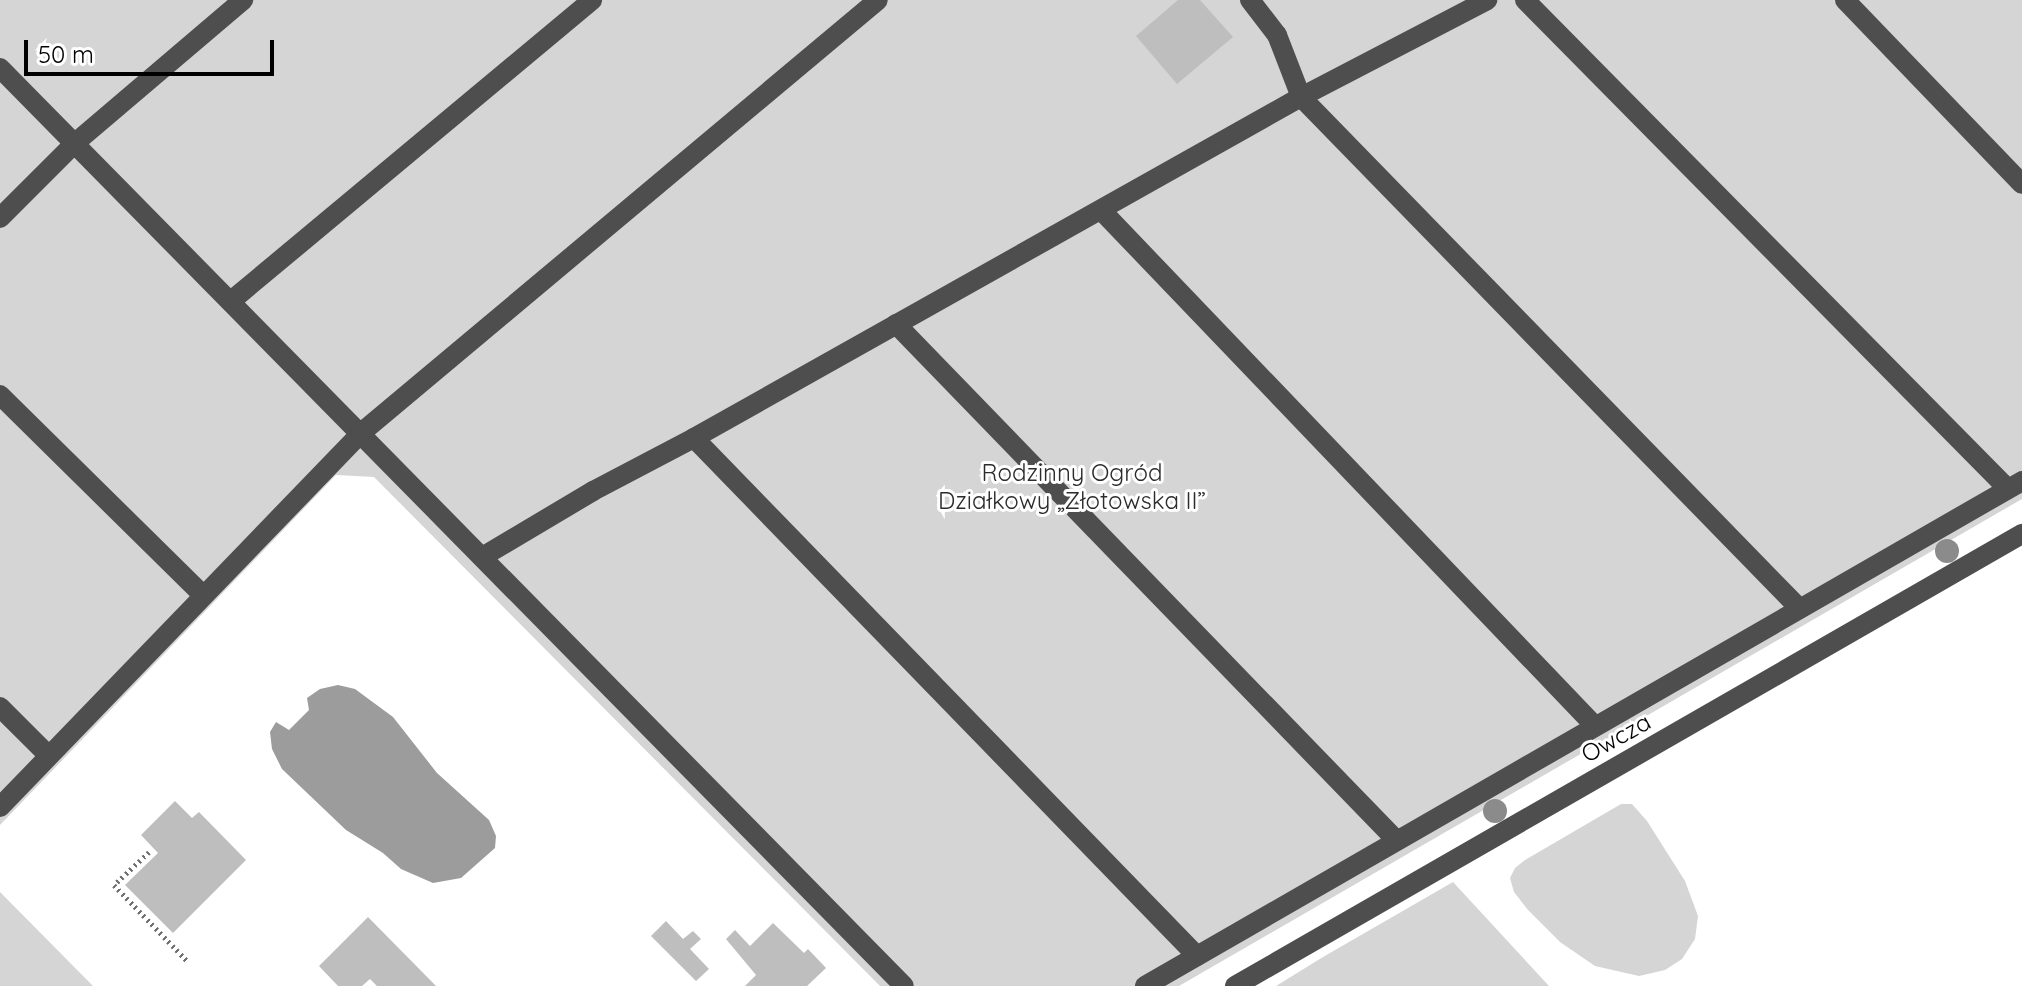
<!DOCTYPE html>
<html>
<head>
<meta charset="utf-8">
<style>
	body { margin:0 }
	#map { position:relative; width:2022px; height:986px; overflow:hidden; background:#fff; font-family:Quicksand,sans-serif }
	div>[style] { position:absolute }
	.green>* { inset:0; background:#d5d5d5 }
	.water>* { inset:0; background:#9c9c9c }
	.building>* { inset:0; background:#bebebe }
	.path>* { height:5px; margin-top:-2.5px; transform-origin:0; background:repeating-linear-gradient(90deg,#707070 0 2px,transparent 0 6px) }
	.minor>* { height:20px; margin:-10px; padding:0 10px; transform-origin:10px; border-radius:10px; background:#4e4e4e }
	.trees>* { width:24px; height:24px; margin:-12px; border-radius:50%; background:#8b8b8b }
	span { translate:-50% -50%; white-space:nowrap; text-align:center; line-height:1.15; -webkit-text-stroke:6px #fff; paint-order:stroke }
	.park-label { font-size:24px; color:#2c2c2c }
	.street-label { font-size:24px; color:#000 }
	.scale { position:absolute; left:24px; top:40px; width:250px; height:36px; box-sizing:border-box; border:4px solid #000; border-top:0; padding-left:10px; font-size:24px; line-height:28px; white-space:nowrap; color:#000; -webkit-text-stroke:6px #fff; paint-order:stroke }
</style>
</head>
<body>
<div id="map">
	<div class="green">
		<i style="clip-path:polygon(0 0,2022px 0,2022px 499px,1179px 986px,880px 986px,374px 477px,336px 475px,0 825px)"></i>
		<i style="clip-path:polygon(1621px 804px,1632px 804px,1647px 821px,1685px 881px,1698px 916px,1695px 939px,1682px 959px,1665px 970px,1639px 976px,1595px 966px,1560px 942px,1528px 910px,1514px 892px,1510px 878px,1515px 868px,1525px 860px)"></i>
		<i style="clip-path:polygon(1453px 882px,1549px 986px,1276px 986px,1323px 957px)"></i>
		<i style="clip-path:polygon(0 892px,93px 986px,0 986px)"></i>
	</div>
	<div class="water">
		<i style="clip-path:polygon(338px 685px,355px 689px,393px 717px,437px 773px,489px 820px,496px 836px,495px 848px,461px 878px,433px 883px,401px 869px,383px 853px,346px 830px,282px 769px,272px 749px,270px 732px,276px 722px,289px 730px,309px 710px,307px 698px,320px 689px)"></i>
	</div>
	<div class="building">
		<i style="clip-path:polygon(1178px 0,1200px 0,1233px 37px,1177px 84px,1136px 36px)"></i>
		<i style="clip-path:polygon(175px 801px,192px 818px,199px 812px,246px 860px,173px 933px,125px 885px,158px 853px,141px 835px)"></i>
		<i style="clip-path:polygon(368px 917px,436px 986px,377px 986px,370px 979px,362px 986px,338px 986px,319px 966px)"></i>
		<i style="clip-path:polygon(666px 921px,683px 939px,693px 931px,701px 939px,690px 949px,709px 969px,696px 981px,651px 936px)"></i>
		<i style="clip-path:polygon(773px 923px,804px 953px,808px 949px,826px 968px,807px 986px,745px 986px,756px 975px,726px 939px,735px 930px,750px 946px)"></i>
	</div>
	<div class="path">
		<i style="left:149px;top:852px;width:48px;rotate:136.7deg"></i>
		<i style="left:114px;top:885px;width:107px;rotate:46.1deg"></i>
	</div>
	<div class="minor">
		<i style="left:1250px;top:0;width:44px;rotate:52.4deg"></i>
		<i style="left:1277px;top:35px;width:66px;rotate:68.8deg"></i>
		<i style="left:1301px;top:97px;width:714px;rotate:45.74deg"></i>
		<i style="left:1525px;top:0;width:687px;rotate:45.35deg"></i>
		<i style="left:1845px;top:0;width:255px;rotate:46.1deg"></i>
		<i style="left:0;top:68px;width:1288px;rotate:45.44deg"></i>
		<i style="left:1101px;top:210px;width:713px;rotate:46.25deg"></i>
		<i style="left:0;top:218px;width:106px;rotate:-45deg"></i>
		<i style="left:75px;top:143px;width:221px;rotate:-40.4deg"></i>
		<i style="left:231px;top:301px;width:470px;rotate:-39.8deg"></i>
		<i style="left:896px;top:324px;width:719px;rotate:45.9deg"></i>
		<i style="left:0;top:395px;width:284px;rotate:44.6deg"></i>
		<i style="left:694px;top:438px;width:722px;rotate:45.84deg"></i>
		<i style="left:482px;top:557px;width:129px;rotate:-30.7deg"></i>
		<i style="left:593px;top:491px;width:114px;rotate:-27.7deg"></i>
		<i style="left:694px;top:438px;width:696px;rotate:-29.33deg"></i>
		<i style="left:1301px;top:97px;width:210px;rotate:-27.5deg"></i>
		<i style="left:0;top:707px;width:69px;rotate:45deg"></i>
		<i style="left:0;top:807px;width:520px;rotate:-46.01deg"></i>
		<i style="left:361px;top:433px;width:674px;rotate:-39.95deg"></i>
		<i style="left:1145px;top:986px;width:1012px;rotate:-29.93deg"></i>
		<i style="left:1235px;top:986px;width:908px;rotate:-29.87deg"></i>
	</div>
	<div class="trees">
		<i style="left:1947px;top:551px"></i>
		<i style="left:1495px;top:811px"></i>
	</div>
	<div class="park-label">
		<span style="left:1072px;top:487px">Rodzinny Ogród<br>Działkowy „Złotowska II”</span>
	</div>
	<div class="street-label">
		<span style="left:1616px;top:738px;rotate:-29deg">Owcza</span>
	</div>
	<div class="scale">50 m</div>
</div>
</body>
</html>
